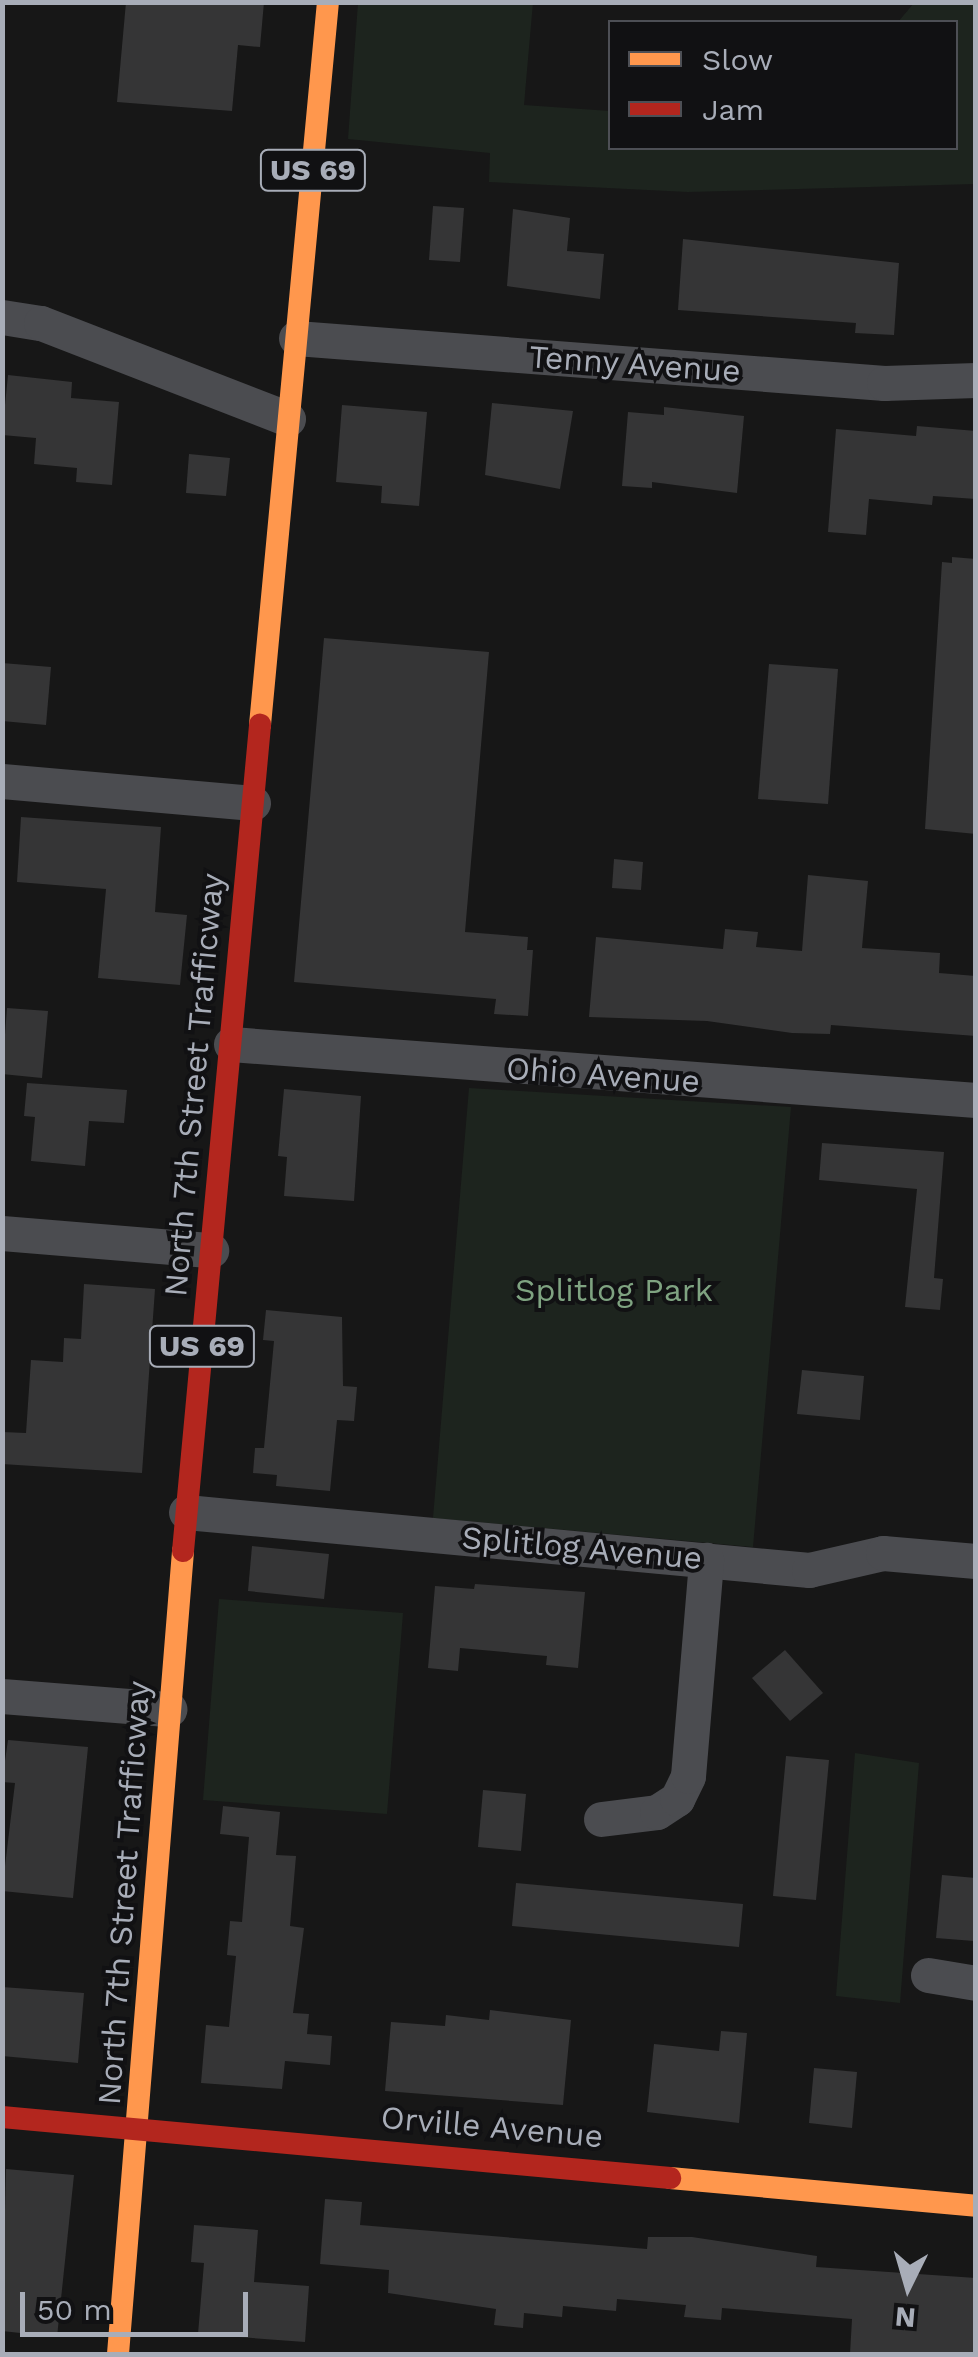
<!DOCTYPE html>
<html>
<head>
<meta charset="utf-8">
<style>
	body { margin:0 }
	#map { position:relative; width:978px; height:2357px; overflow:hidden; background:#171717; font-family:"Work Sans",sans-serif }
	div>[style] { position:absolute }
	.green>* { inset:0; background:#1d241e }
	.building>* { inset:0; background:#353536 }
	.street>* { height:35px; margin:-17.5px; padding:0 17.5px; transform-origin:17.5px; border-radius:17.5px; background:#4b4c50 }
	.slow>* { height:22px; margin:-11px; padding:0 11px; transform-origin:11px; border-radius:11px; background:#ff974d }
	.jam>* { height:22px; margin:-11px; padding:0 11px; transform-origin:11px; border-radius:11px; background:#b3261e }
	span { translate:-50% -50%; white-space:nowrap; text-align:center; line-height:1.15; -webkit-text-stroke:8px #111113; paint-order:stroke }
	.shield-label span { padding:2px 8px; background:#111113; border:2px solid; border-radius:8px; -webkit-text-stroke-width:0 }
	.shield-label { font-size:30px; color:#a8adb8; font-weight:700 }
	.street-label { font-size:32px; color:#a8adb8 }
	.park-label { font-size:32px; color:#7fa381 }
	.frame { position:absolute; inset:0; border:5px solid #a8adb8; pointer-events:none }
	.legend { position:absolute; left:608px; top:20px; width:350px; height:130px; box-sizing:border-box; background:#111113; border:2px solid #4d4f55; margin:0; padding:12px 18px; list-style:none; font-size:30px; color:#a8adb8 }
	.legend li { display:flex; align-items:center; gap:20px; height:50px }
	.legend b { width:50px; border:2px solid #4d4f55 }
	.north { position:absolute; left:858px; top:2237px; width:100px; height:100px; -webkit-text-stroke:8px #111113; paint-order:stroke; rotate:185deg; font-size:28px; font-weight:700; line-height:40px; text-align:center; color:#a8adb8 }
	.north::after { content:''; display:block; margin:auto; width:35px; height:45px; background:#a8adb8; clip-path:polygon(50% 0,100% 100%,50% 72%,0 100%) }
	.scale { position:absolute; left:20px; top:2292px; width:228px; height:45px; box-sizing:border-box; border:5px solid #a8adb8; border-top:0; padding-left:12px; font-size:30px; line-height:35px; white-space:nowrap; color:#a8adb8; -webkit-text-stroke:8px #111113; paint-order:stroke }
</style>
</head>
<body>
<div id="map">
	<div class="green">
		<i style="clip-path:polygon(533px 2px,524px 105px,610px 111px,610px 148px,956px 148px,956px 22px,898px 22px,914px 3px,975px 3px,975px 184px,688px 192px,489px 182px,490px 153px,348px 139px,358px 3px)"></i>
		<i style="clip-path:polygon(469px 1088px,791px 1107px,753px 1547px,433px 1518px)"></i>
		<i style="clip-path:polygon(219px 1599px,403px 1613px,387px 1814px,203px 1800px)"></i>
		<i style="clip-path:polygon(855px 1753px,919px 1763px,900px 2003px,836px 1996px)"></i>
	</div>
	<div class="building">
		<i style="clip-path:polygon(126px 2px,264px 2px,260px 47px,238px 45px,232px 111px,117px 102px)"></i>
		<i style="clip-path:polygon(433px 206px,464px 208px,460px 262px,429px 260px)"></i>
		<i style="clip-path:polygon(513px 209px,570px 218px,567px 251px,604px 254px,600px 299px,507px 286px)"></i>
		<i style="clip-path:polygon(683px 239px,899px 263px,894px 335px,855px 333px,856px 323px,678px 310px)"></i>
		<i style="clip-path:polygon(8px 375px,72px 382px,71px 398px,119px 402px,112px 485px,76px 482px,77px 468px,34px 464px,36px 438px,2px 435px)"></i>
		<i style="clip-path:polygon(492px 403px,573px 411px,560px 489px,485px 475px)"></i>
		<i style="clip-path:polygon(342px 405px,427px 412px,419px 506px,381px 503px,382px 486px,336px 482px)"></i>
		<i style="clip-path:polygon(664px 407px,744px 416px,737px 493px,652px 482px,652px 488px,622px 486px,628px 412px,664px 415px)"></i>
		<i style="clip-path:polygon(917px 426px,976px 431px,976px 499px,933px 496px,932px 505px,869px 499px,866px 535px,828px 532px,836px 429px,916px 436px)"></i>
		<i style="clip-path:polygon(189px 454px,230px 458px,226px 496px,186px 493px)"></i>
		<i style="clip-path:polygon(952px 557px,976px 559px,976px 834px,925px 829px,942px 562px,952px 563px)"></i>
		<i style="clip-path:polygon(324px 638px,489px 652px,465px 932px,528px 937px,527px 950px,533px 950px,528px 1016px,494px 1014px,496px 999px,294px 982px)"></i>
		<i style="clip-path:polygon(2px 663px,51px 667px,46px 725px,2px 721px)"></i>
		<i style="clip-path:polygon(769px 664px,838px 669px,828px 804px,758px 799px)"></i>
		<i style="clip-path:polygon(21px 817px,161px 827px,155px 912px,187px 915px,180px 985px,98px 978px,106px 889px,17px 882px)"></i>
		<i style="clip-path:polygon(614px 859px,643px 862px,641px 890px,612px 888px)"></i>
		<i style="clip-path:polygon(808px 875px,868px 881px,862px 948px,940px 953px,939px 973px,976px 976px,976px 1036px,831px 1025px,830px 1034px,792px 1033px,707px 1021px,589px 1017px,596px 937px,723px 949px,725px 929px,758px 932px,756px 947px,802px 951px)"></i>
		<i style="clip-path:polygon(7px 1008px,48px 1011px,42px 1078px,2px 1074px)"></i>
		<i style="clip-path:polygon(27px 1083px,127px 1090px,124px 1123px,89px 1121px,85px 1166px,31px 1161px,35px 1117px,24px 1116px)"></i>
		<i style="clip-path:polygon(284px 1089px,361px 1096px,354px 1201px,284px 1196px,287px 1157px,278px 1156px)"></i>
		<i style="clip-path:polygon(822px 1143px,944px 1152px,934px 1278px,943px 1279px,940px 1310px,905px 1307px,917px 1189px,819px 1180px)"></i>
		<i style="clip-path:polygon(84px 1284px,155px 1289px,142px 1473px,2px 1464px,2px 1432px,26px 1433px,31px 1360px,63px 1362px,64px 1338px,81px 1339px)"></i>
		<i style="clip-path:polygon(266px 1310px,342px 1317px,343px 1386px,357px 1387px,354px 1421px,337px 1420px,330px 1491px,276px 1486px,277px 1475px,253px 1473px,255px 1448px,264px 1448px,274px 1341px,263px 1340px)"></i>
		<i style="clip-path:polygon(802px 1370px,864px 1376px,860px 1420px,797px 1414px)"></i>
		<i style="clip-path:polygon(252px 1546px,329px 1554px,324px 1599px,248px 1591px)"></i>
		<i style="clip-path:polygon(475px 1584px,585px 1592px,578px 1668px,546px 1665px,547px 1656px,460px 1648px,458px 1671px,428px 1668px,435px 1586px,474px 1589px)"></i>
		<i style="clip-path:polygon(785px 1650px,823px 1693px,790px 1721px,752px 1678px)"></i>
		<i style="clip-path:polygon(8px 1740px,88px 1747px,73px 1898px,2px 1891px,15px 1783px,2px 1782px)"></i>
		<i style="clip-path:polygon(786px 1756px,829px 1760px,816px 1900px,773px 1896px)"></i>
		<i style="clip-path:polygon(483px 1790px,526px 1794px,521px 1851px,478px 1847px)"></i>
		<i style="clip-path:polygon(223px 1806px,280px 1812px,276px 1855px,296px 1856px,290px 1926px,304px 1928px,293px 2013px,309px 2014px,307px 2034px,332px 2036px,330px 2065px,285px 2061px,282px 2089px,201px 2083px,206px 2025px,229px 2027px,236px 1956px,227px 1955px,230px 1921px,242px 1922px,249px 1837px,220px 1834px)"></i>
		<i style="clip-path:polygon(942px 1875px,976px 1878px,974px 1941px,936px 1938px)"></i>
		<i style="clip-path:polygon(516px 1883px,743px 1904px,739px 1947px,512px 1926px)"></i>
		<i style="clip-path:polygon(2px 1987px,84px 1993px,78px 2063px,2px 2056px)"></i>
		<i style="clip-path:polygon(490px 2010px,571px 2020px,563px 2105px,385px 2091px,391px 2022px,445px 2026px,446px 2015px,489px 2020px)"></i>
		<i style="clip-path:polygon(721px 2031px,747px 2033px,739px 2123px,647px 2112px,654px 2044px,719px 2051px)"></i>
		<i style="clip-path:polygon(814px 2068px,857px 2072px,852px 2128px,809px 2123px)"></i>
		<i style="clip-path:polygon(6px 2169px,74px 2175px,57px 2337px,2px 2331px)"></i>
		<i style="clip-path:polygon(325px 2199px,362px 2202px,360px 2225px,647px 2249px,648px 2237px,692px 2237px,817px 2256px,816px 2267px,976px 2278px,976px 2354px,850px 2354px,852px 2319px,722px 2308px,721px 2320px,684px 2317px,686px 2305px,617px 2299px,616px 2311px,563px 2306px,562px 2317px,524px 2313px,523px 2328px,494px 2325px,496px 2309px,388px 2293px,389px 2270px,320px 2264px)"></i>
		<i style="clip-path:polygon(194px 2225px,258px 2230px,254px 2282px,309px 2286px,305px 2342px,198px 2334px,204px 2263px,191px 2262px)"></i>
	</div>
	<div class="street">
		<i style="left:2px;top:317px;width:39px;rotate:9deg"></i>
		<i style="left:41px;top:323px;width:265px;rotate:21.2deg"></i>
		<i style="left:296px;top:338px;width:590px;rotate:4.38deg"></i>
		<i style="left:884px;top:383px;width:92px;rotate:-1.9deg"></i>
		<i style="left:2px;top:781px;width:252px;rotate:5deg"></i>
		<i style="left:231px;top:1044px;width:747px;rotate:4.3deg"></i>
		<i style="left:2px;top:1233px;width:210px;rotate:4.7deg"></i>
		<i style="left:186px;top:1512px;width:626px;rotate:5.32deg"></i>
		<i style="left:809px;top:1570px;width:76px;rotate:-12.9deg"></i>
		<i style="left:883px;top:1553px;width:93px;rotate:4.9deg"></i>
		<i style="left:2px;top:1696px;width:168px;rotate:4.5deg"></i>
		<i style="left:601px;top:1819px;width:56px;rotate:-7.1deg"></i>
		<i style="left:657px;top:1812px;width:24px;rotate:-33deg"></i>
		<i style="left:677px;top:1799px;width:25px;rotate:-64deg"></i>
		<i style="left:688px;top:1776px;width:217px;rotate:-85.2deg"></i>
		<i style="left:928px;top:1975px;width:49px;rotate:9.5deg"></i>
	</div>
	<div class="slow">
		<i style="left:260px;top:725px;width:726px;rotate:-84.63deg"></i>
		<i style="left:670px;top:2178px;width:307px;rotate:5.2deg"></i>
		<i style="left:118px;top:2354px;width:806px;rotate:-85.37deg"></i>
	</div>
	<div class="jam">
		<i style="left:183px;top:1551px;width:830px;rotate:-84.67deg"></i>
		<i style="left:2px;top:2117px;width:671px;rotate:5.22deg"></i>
	</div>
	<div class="shield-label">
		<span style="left:313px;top:170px">US 69</span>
		<span style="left:202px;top:1346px">US 69</span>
	</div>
	<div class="street-label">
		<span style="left:635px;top:364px;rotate:4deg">Tenny Avenue</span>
		<span style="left:603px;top:1075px;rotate:4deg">Ohio Avenue</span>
		<span style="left:194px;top:1085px;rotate:-85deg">North 7th Street Trafficway</span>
		<span style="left:582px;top:1548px;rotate:5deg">Splitlog Avenue</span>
		<span style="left:124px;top:1893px;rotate:-86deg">North 7th Street Trafficway</span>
		<span style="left:492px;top:2127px;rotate:5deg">Orville Avenue</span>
	</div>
	<div class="park-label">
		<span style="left:614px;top:1290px">Splitlog Park</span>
	</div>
	<div class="frame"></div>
	<ul class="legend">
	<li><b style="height:12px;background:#ff974d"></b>Slow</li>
	<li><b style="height:12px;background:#b3261e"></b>Jam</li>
	</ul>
	<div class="north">N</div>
	<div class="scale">50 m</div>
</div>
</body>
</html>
